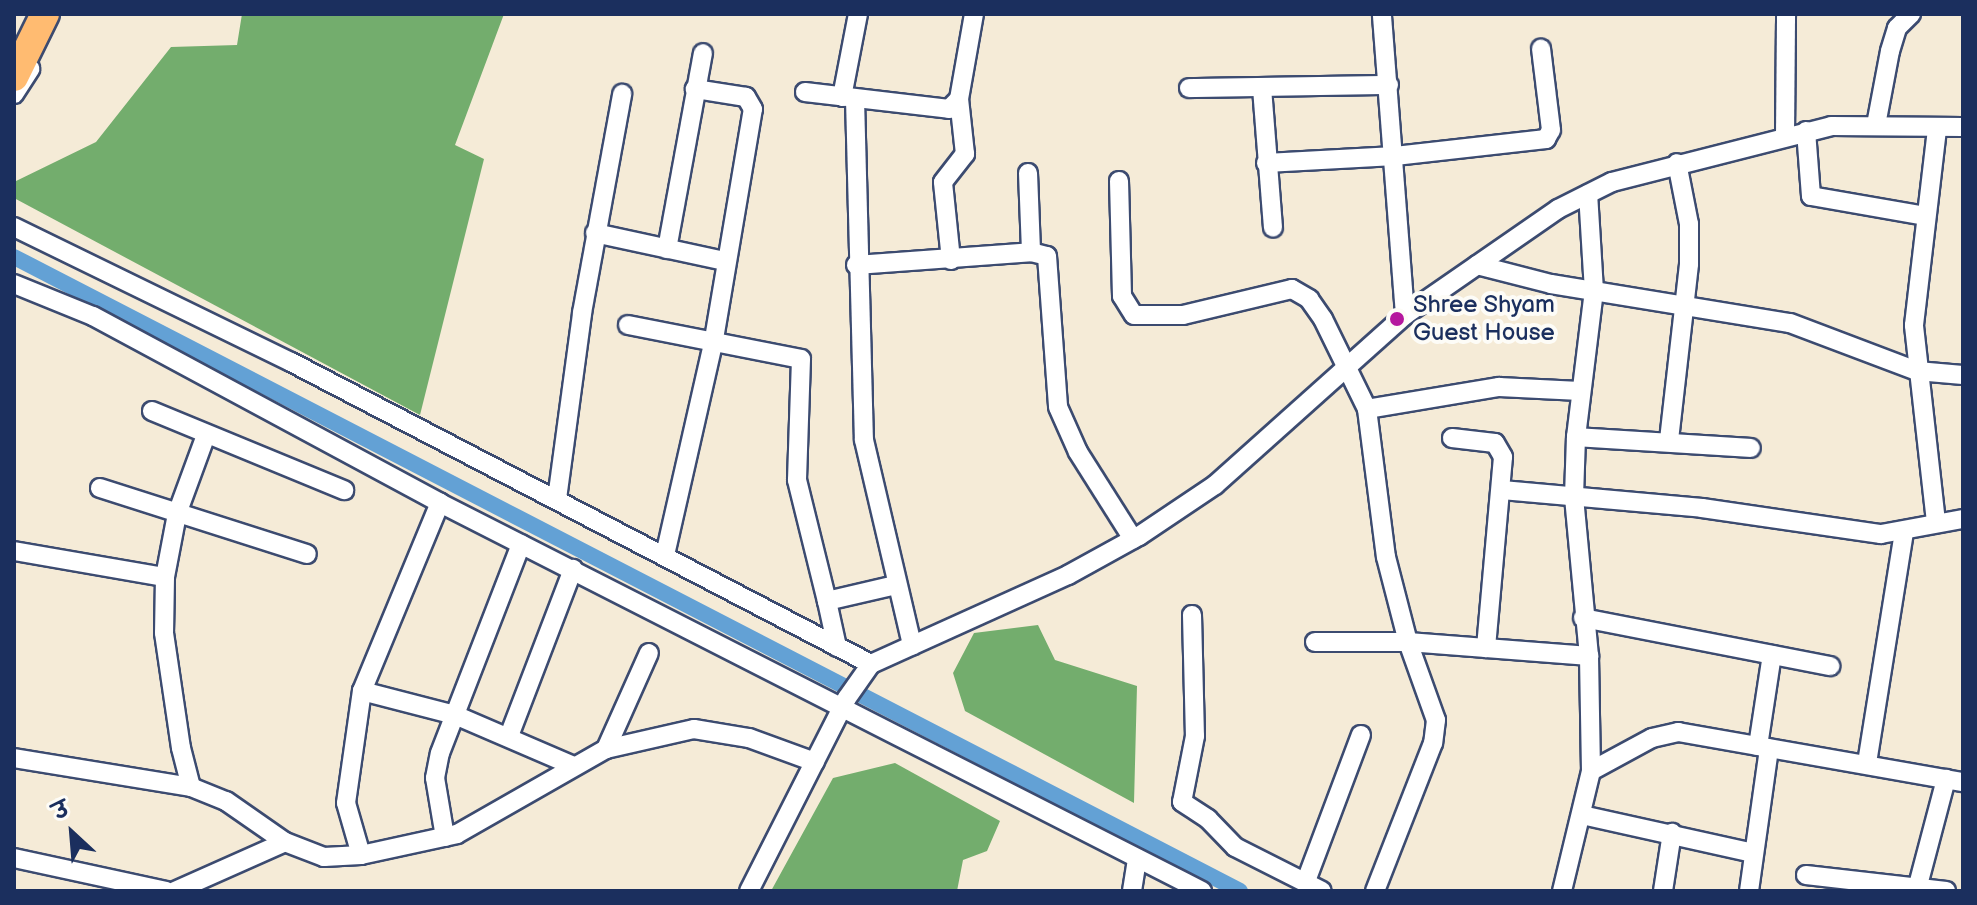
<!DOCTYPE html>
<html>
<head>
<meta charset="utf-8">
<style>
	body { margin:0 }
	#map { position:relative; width:1977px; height:905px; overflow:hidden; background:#f5ebd7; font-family:"Balsamiq Sans","Playpen Sans Deva",sans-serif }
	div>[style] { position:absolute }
	.forest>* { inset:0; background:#73ad6d }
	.canal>* { height:16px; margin:-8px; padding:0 8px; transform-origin:8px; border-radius:8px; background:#63a1d5 }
	.roads { filter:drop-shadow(2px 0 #3c4b70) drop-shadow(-2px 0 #3c4b70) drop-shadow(0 2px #3c4b70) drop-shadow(0 -2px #3c4b70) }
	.minor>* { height:18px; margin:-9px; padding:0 9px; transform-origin:9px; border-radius:9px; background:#fff }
	.highway>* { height:28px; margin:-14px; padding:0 14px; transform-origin:14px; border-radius:14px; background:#ffbb71 }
	.dots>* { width:22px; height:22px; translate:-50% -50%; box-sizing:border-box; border:4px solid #fdfcf7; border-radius:50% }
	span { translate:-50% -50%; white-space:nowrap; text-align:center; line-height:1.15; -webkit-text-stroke:8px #fdfcf7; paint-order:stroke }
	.poi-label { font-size:24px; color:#1b2f5e }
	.left { translate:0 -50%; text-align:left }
	.frame { position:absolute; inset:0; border:16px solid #1b2f5e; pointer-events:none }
	.north { position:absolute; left:32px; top:793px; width:80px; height:80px; -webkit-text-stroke:6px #fdfcf7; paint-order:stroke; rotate:334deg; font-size:22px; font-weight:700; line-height:32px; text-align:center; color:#1b2f5e }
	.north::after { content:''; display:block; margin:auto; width:28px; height:36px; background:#1b2f5e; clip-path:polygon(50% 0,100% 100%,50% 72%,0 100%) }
</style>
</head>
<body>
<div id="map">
	<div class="forest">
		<i style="clip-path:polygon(242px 14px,504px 14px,455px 145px,484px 159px,420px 415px,14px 198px,14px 182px,96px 142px,171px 47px,237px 45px)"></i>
		<i style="clip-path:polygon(1038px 625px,1055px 660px,1137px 686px,1134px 803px,965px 711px,953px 673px,974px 633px)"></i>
		<i style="clip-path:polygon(895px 763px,1000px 821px,987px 851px,963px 860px,957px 891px,771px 891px,833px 778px)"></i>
	</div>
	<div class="canal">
		<i style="left:14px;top:257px;width:1380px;rotate:27.34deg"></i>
	</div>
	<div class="roads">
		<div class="minor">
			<i style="left:1189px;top:88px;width:200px;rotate:-0.9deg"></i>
			<i style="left:1262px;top:88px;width:140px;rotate:85.5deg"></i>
			<i style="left:805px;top:92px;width:145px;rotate:6.7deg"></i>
			<i style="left:949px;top:109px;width:14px;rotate:-45deg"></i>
			<i style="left:959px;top:99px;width:86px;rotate:-80deg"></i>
			<i style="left:14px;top:94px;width:30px;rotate:-57deg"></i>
			<i style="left:842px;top:97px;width:85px;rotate:-79.1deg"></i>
			<i style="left:855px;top:99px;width:341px;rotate:88.5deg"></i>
			<i style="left:864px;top:440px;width:211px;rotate:76.8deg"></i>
			<i style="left:1876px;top:125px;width:75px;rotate:-79.3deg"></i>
			<i style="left:1890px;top:51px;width:24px;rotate:-73deg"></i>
			<i style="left:1897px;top:28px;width:20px;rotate:-45deg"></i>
			<i style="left:1806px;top:131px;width:65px;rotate:85.6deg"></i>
			<i style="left:1811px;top:196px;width:117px;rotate:9.9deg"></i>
			<i style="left:1785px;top:135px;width:121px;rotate:-89.5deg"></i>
			<i style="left:1266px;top:163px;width:129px;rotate:-3.1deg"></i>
			<i style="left:1395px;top:156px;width:152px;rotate:-6.4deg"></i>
			<i style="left:1546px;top:139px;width:10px;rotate:-61deg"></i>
			<i style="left:1551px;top:130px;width:82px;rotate:-97deg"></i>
			<i style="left:1028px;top:173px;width:79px;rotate:87.8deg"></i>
			<i style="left:1119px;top:181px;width:115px;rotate:88.5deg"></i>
			<i style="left:1122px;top:296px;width:22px;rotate:58deg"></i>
			<i style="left:1134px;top:315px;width:49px"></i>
			<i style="left:1183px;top:315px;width:112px;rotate:-13.4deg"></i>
			<i style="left:1292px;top:289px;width:20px;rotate:30deg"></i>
			<i style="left:1309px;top:299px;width:24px;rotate:55deg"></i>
			<i style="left:1323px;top:319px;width:100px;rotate:63.9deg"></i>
			<i style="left:1367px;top:409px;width:134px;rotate:-9.5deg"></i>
			<i style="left:1499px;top:387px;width:81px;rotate:2.8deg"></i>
			<i style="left:14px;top:227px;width:308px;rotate:26deg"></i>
			<i style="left:291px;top:362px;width:654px;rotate:27.51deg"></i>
			<i style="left:595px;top:233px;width:133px;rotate:12.2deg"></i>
			<i style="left:667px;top:249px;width:199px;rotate:-79.6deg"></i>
			<i style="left:951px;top:260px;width:78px;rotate:-95.9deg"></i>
			<i style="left:943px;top:182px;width:36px;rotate:-52deg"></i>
			<i style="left:965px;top:154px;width:55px;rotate:-96.2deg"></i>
			<i style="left:856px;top:265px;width:175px;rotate:-4.2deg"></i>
			<i style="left:1031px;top:252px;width:16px;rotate:14deg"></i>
			<i style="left:1047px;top:256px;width:151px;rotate:85.8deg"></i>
			<i style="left:1058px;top:407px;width:49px;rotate:66deg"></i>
			<i style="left:1078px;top:452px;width:103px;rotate:57.7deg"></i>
			<i style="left:1477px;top:265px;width:76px;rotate:14.4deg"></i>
			<i style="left:1551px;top:284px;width:242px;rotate:9.3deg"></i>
			<i style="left:1790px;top:323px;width:136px;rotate:20.7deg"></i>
			<i style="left:1917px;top:371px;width:46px;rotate:5deg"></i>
			<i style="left:14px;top:284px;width:85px;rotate:22.1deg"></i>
			<i style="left:93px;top:316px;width:394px;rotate:28.3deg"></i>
			<i style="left:440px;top:503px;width:855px;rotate:26.98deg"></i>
			<i style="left:1405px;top:315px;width:186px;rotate:-34.7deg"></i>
			<i style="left:1558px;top:209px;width:60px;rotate:-26.6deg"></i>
			<i style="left:1612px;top:182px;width:226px;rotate:-14.3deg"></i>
			<i style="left:1831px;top:126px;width:132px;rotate:0.4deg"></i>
			<i style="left:628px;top:325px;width:176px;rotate:11.1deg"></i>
			<i style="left:801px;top:359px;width:121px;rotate:91.9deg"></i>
			<i style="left:797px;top:480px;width:125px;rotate:76.1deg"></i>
			<i style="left:1367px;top:409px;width:149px;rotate:82.7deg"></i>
			<i style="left:1386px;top:557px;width:88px;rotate:75.5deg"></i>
			<i style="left:1408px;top:642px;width:83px;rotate:70.3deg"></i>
			<i style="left:1436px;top:720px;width:23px;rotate:97deg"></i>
			<i style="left:1433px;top:743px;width:159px;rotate:111.4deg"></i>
			<i style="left:152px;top:411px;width:208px;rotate:22.4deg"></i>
			<i style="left:206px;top:435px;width:84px;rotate:110.2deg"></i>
			<i style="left:177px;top:514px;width:64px;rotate:100.8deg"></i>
			<i style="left:165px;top:577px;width:56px;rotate:91deg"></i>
			<i style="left:164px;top:633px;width:116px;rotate:81.6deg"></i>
			<i style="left:181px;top:748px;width:40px;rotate:75.6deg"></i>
			<i style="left:191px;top:787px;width:38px;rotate:22deg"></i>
			<i style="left:226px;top:801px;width:72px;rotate:34.8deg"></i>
			<i style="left:1576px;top:437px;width:147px;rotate:-83deg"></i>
			<i style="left:1594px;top:291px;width:97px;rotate:-93.5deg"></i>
			<i style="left:1452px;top:438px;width:43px;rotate:6.6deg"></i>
			<i style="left:1495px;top:443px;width:16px;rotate:60deg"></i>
			<i style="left:1503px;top:457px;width:192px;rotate:95.1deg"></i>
			<i style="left:1669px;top:440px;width:177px;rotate:-83.5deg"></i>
			<i style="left:1689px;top:264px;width:40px;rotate:-90deg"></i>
			<i style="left:1689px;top:224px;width:62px;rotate:-101.1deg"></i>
			<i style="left:100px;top:488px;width:217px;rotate:17.7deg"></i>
			<i style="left:1502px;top:490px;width:201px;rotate:5.1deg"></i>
			<i style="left:1702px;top:508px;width:181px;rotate:8.3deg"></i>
			<i style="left:1881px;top:534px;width:83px;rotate:-10.4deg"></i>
			<i style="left:557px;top:499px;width:188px;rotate:-82.3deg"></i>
			<i style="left:582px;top:313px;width:223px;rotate:-79.6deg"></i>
			<i style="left:1936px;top:522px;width:198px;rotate:-96.4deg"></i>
			<i style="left:1914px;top:325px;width:197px;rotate:-83.3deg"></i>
			<i style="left:14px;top:551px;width:153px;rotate:9.8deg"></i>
			<i style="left:665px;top:555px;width:221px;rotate:-77.2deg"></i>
			<i style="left:714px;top:339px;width:233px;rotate:-80.4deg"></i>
			<i style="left:753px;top:109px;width:14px;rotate:-120deg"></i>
			<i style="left:746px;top:97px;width:52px;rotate:-171.1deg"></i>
			<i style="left:1192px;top:615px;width:121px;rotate:88.6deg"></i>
			<i style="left:1195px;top:736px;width:67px;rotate:101.1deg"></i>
			<i style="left:1182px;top:802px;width:31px;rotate:33deg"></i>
			<i style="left:1208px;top:819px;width:39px;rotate:46deg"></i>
			<i style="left:1235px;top:847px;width:97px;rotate:26.8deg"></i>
			<i style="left:1583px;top:618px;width:252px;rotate:11deg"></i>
			<i style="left:1315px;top:642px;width:93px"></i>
			<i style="left:1408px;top:642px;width:182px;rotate:4.4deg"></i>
			<i style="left:837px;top:647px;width:47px;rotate:-102.3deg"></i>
			<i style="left:827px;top:601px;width:71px;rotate:-13.1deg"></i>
			<i style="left:362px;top:691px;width:96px;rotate:14.5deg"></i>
			<i style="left:455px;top:715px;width:126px;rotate:23.3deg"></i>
			<i style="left:509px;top:736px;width:179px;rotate:-69deg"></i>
			<i style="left:1758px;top:746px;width:92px;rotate:-81.3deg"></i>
			<i style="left:606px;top:749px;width:105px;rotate:-65.9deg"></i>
			<i style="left:14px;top:758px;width:179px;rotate:9.3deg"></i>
			<i style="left:1867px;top:763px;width:235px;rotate:-80.9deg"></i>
			<i style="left:1591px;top:771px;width:69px;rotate:-28.4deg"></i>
			<i style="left:1652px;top:738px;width:27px;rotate:-13deg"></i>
			<i style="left:1678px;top:732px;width:289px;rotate:10deg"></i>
			<i style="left:1582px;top:815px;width:176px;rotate:12.5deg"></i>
			<i style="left:445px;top:837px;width:60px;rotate:-99.6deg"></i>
			<i style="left:435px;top:778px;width:25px;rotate:-79deg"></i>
			<i style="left:440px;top:753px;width:224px;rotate:-68.8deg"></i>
			<i style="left:361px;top:855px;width:54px;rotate:-106.1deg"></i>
			<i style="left:346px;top:803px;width:113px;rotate:-81.9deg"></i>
			<i style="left:362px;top:691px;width:204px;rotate:-67.5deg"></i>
			<i style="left:14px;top:858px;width:156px;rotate:12.2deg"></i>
			<i style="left:1806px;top:875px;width:141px;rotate:6.5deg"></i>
			<i style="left:1306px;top:881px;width:156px;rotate:-69.4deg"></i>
			<i style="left:1917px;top:889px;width:114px;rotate:-75.2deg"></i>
			<i style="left:175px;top:891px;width:120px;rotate:-24deg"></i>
			<i style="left:285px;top:842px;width:42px;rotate:21deg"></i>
			<i style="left:324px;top:857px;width:37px;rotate:-3deg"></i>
			<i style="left:361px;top:855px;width:98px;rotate:-12.3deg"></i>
			<i style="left:457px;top:834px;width:172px;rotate:-29.7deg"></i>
			<i style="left:606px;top:749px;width:90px;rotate:-12.8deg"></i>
			<i style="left:694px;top:729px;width:56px;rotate:9.3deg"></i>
			<i style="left:749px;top:738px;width:70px;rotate:20deg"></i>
			<i style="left:749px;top:891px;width:216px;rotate:-63.1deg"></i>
			<i style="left:847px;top:698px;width:42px;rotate:-54.8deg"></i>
			<i style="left:871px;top:664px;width:216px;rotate:-24.3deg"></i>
			<i style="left:1068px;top:575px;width:81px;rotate:-28.8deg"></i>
			<i style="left:1139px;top:536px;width:92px;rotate:-33.9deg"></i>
			<i style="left:1215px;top:485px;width:255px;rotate:-41.8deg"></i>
			<i style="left:1405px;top:315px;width:302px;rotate:-94.4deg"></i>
			<i style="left:1132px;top:891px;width:33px;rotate:-81deg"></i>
			<i style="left:1562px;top:891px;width:123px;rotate:-76.4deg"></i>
			<i style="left:1591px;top:771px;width:115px;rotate:-91deg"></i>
			<i style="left:1589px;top:656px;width:160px;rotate:-95.4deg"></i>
			<i style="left:1574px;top:497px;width:60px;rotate:-88.1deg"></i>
			<i style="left:1576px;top:437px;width:175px;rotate:3.6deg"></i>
			<i style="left:1663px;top:891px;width:59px;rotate:-81.2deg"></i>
			<i style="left:1749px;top:891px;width:144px;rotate:-82deg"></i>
		</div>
		<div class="highway">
			<i style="left:14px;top:77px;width:70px;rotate:-63.8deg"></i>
		</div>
	</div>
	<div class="dots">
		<i style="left:1397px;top:319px;background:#b5179e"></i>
	</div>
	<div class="poi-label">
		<span class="left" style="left:1413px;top:319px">Shree Shyam<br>Guest House</span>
	</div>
	<div class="frame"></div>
	<div class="north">उ</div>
</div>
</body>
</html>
